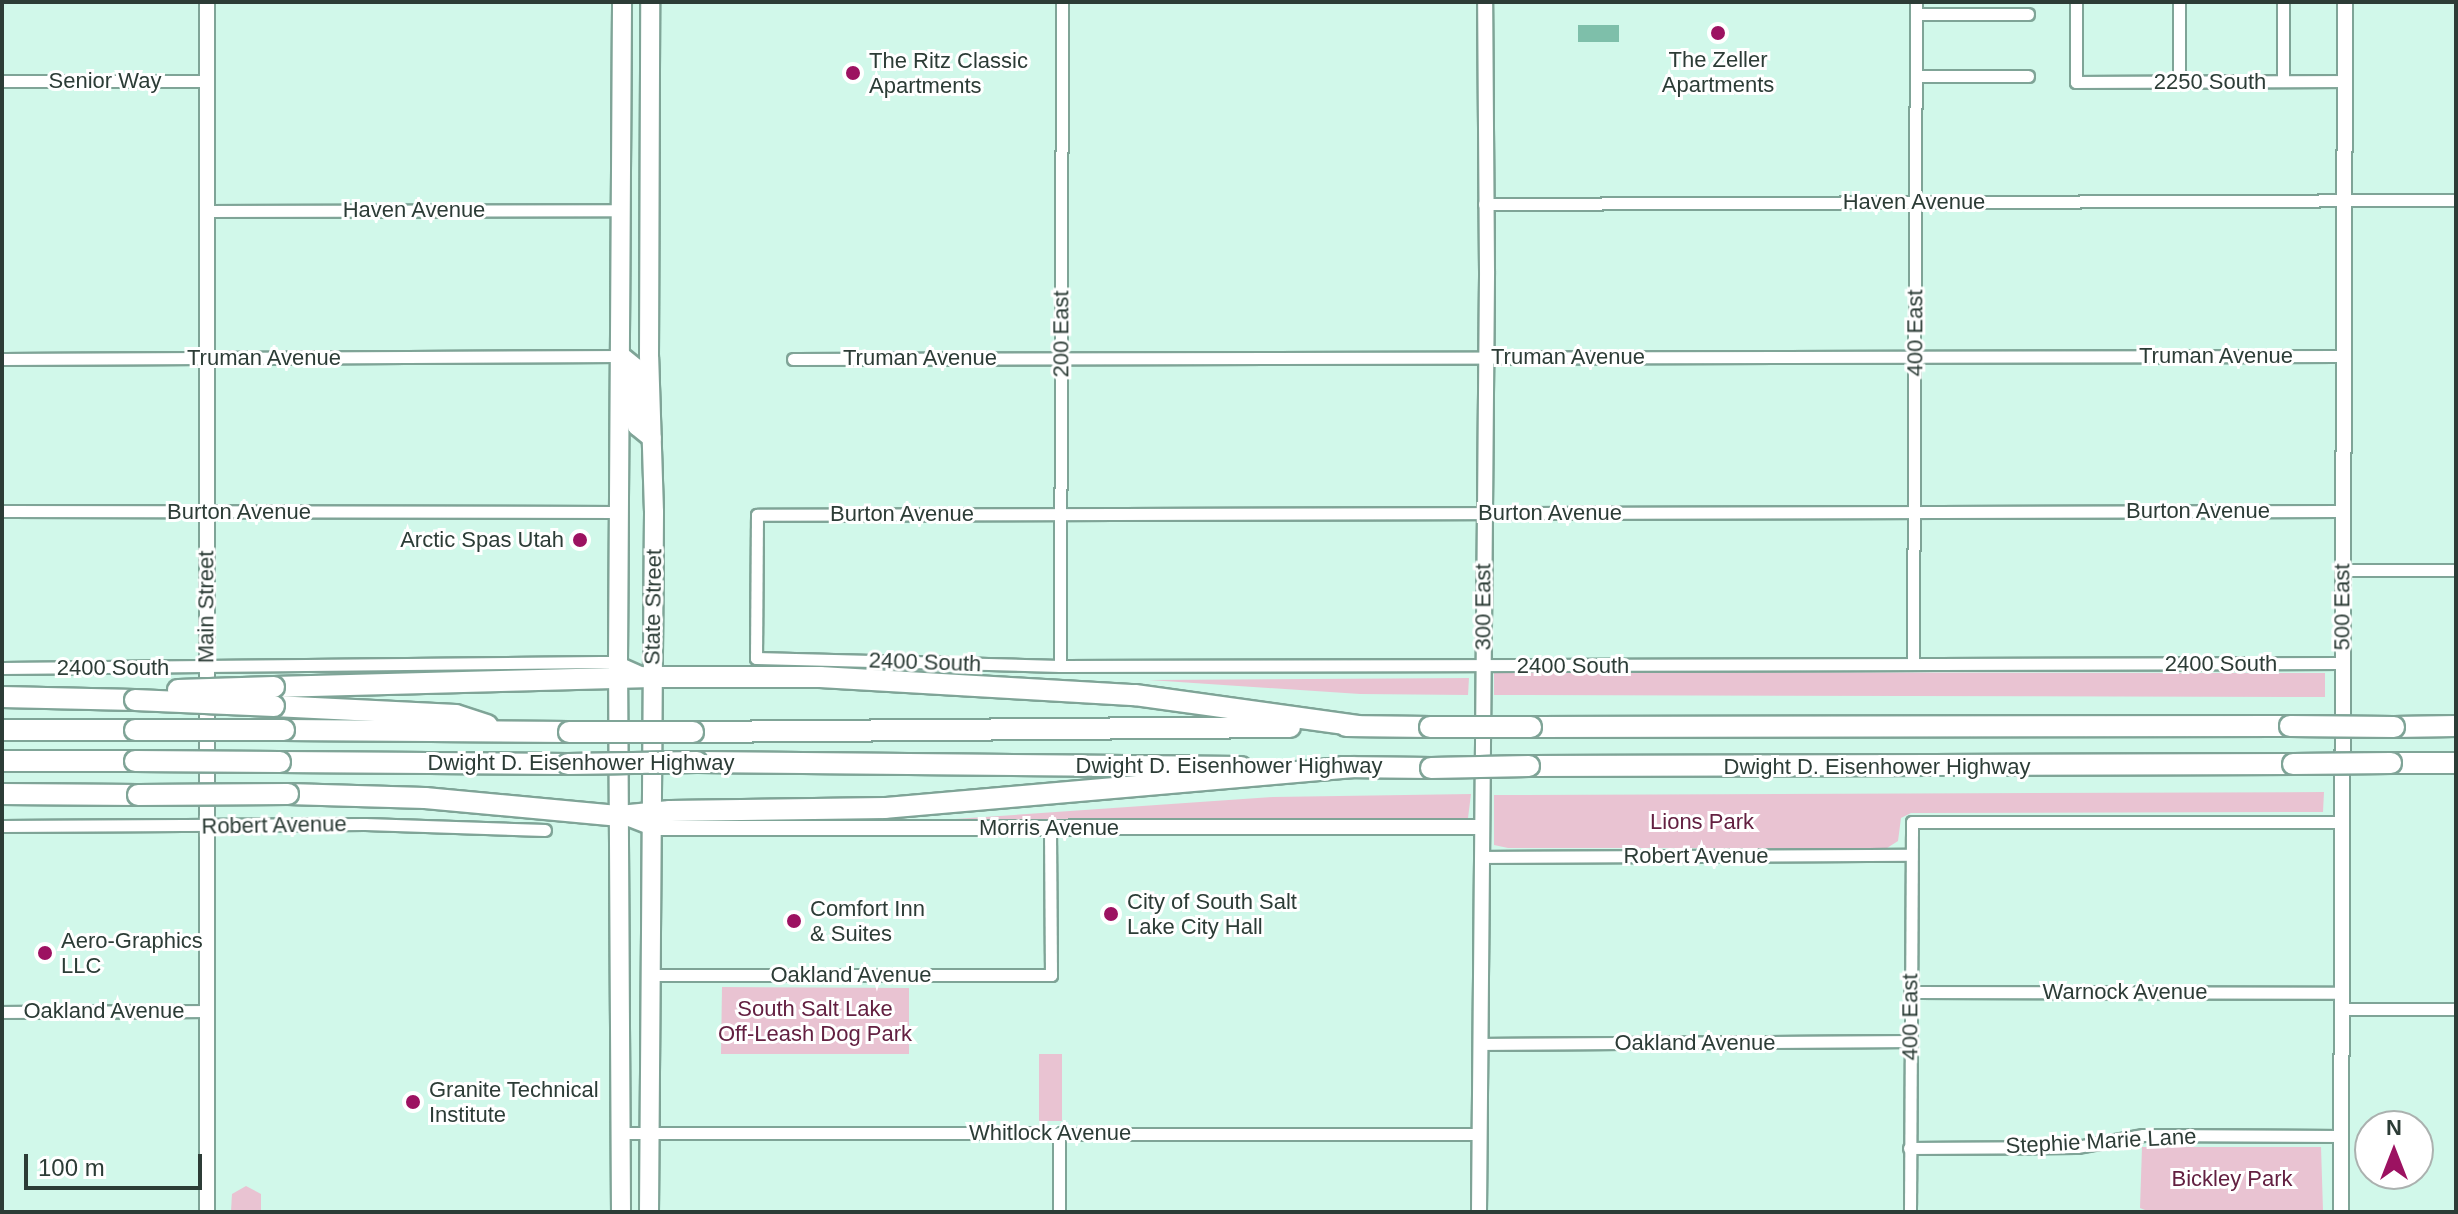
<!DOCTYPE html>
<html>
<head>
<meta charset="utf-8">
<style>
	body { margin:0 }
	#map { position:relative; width:2458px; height:1214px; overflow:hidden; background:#d1f8ea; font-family:Arial,sans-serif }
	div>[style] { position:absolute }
	.green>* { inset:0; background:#e9c3d2 }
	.water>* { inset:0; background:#7ebfaa }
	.roads { filter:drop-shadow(2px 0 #7fa497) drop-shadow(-2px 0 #7fa497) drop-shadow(0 2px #7fa497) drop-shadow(0 -2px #7fa497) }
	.minor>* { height:11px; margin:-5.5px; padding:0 5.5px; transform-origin:5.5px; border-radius:5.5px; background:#fff }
	.tertiary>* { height:14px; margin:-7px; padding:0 7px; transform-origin:7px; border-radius:7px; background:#fff }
	.primary>* { height:18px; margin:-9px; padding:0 9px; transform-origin:9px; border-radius:9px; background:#fff }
	.motorway>* { height:20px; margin:-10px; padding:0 10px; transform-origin:10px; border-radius:10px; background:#fff }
	.bridges { filter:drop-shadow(2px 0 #7fa497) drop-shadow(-2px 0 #7fa497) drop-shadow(0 2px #7fa497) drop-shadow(0 -2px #7fa497) }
	.motorway-bridge>* { height:20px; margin:-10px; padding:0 10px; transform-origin:10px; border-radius:10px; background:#fff }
	.dots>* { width:22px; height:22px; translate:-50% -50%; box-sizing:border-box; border:4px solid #fff; border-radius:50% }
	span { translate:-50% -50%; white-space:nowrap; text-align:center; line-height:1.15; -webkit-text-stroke:6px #fff; paint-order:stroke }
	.poi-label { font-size:22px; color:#2c3c36 }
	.left { translate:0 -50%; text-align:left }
	.right { translate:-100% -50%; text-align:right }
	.street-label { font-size:22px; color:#2c3c36 }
	.park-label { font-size:22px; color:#632041 }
	.frame { position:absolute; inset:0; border:4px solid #2c3c36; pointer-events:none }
	.north { position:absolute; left:2354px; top:1110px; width:80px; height:80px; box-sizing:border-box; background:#fff; border:2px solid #abb1af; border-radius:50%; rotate:0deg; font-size:22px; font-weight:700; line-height:32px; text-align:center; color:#2c3c36 }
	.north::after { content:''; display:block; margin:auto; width:28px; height:36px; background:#9c1261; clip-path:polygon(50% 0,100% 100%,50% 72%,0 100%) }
	.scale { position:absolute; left:24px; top:1154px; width:178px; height:36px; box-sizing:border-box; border:4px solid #2c3c36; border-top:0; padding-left:10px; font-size:24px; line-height:28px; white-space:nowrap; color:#2c3c36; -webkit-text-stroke:6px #fff; paint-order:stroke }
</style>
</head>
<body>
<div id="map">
	<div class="green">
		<i style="clip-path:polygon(1494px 672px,2325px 673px,2325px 697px,1494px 695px)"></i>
		<i style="clip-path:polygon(1469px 678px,1468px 695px,1360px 694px,1149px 680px)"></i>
		<i style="clip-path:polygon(2324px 792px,2323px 812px,1911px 813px,1901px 818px,1898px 841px,1887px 848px,1508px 848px,1494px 845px,1494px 795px)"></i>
		<i style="clip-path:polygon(1471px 794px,1468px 818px,955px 819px,1273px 797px)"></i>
		<i style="clip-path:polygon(722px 987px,909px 988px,909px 1054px,721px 1054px)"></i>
		<i style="clip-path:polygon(1039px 1054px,1062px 1054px,1062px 1121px,1039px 1121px)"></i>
		<i style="clip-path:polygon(2142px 1147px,2321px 1147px,2323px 1210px,2145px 1210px,2140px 1208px)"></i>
		<i style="clip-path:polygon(246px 1186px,261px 1194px,261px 1212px,231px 1211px,232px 1194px)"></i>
	</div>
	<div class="water">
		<i style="clip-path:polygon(1578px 25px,1619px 25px,1619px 42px,1578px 42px)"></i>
	</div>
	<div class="roads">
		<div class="minor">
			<i style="left:2076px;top:2px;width:80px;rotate:90deg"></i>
			<i style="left:2076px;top:82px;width:269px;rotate:-0.2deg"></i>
			<i style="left:2179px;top:2px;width:80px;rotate:90deg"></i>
			<i style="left:2283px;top:2px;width:79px;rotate:90deg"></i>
			<i style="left:1916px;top:14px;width:112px"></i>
			<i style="left:1916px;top:76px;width:112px"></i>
			<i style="left:2px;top:81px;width:205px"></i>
			<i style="left:1484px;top:204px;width:972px;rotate:-0.24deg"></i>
			<i style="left:207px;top:211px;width:415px;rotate:-0.1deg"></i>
			<i style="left:2px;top:359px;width:619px;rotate:-0.28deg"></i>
			<i style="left:793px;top:359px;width:1551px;rotate:-0.11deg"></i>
			<i style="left:2px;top:511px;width:618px;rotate:0.09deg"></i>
			<i style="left:2342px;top:511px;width:1585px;rotate:179.86deg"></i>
			<i style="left:757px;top:515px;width:143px;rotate:90.4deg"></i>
			<i style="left:756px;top:658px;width:304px;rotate:1.5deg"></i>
			<i style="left:1060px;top:666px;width:1283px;rotate:-0.13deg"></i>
			<i style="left:2342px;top:570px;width:114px"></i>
			<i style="left:1913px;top:664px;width:662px;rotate:-89.74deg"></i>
			<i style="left:1060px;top:666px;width:664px;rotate:-89.83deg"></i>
			<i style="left:2px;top:668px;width:599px;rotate:-0.57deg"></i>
			<i style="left:601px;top:662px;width:17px"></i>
			<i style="left:618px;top:662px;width:27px;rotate:24deg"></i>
			<i style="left:2px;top:826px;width:363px;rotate:-0.3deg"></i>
			<i style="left:365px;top:824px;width:180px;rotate:1.9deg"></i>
			<i style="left:1481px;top:857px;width:430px;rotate:-0.3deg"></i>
			<i style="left:651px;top:975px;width:400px"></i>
			<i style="left:1051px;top:975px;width:146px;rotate:-90.4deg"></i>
			<i style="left:1910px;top:992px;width:431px;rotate:0.1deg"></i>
			<i style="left:2341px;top:1009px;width:115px"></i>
			<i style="left:2px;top:1012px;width:205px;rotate:-0.3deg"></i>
			<i style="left:1480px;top:1044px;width:430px;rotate:-0.4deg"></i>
			<i style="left:621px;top:1133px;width:858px;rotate:0.07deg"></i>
			<i style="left:1059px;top:1133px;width:79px;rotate:90deg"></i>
			<i style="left:1909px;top:1148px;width:168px;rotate:-0.3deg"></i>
			<i style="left:2077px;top:1147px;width:67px;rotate:-10.3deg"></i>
			<i style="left:2143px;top:1135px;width:198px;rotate:0.3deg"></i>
			<i style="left:1910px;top:1212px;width:390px;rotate:-89.7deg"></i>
			<i style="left:1912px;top:822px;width:430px"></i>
		</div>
		<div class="tertiary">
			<i style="left:207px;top:2px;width:1210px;rotate:90deg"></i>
			<i style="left:624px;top:817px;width:31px;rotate:21deg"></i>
			<i style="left:653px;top:828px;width:15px"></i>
			<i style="left:668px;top:828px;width:813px;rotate:-0.07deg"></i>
			<i style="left:1479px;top:1212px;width:941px;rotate:-89.51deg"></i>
			<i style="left:1487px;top:271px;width:269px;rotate:-90.4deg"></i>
			<i style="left:2341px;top:1212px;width:1210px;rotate:-89.81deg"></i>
		</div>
		<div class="primary">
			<i style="left:621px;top:356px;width:19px;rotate:39deg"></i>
			<i style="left:636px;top:368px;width:58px;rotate:89deg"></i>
			<i style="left:637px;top:426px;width:19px;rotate:39deg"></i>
			<i style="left:621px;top:1212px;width:550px;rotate:-90.31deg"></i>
			<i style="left:618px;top:662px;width:660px;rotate:-89.65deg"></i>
			<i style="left:649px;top:1212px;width:700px;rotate:-89.59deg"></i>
			<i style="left:654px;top:512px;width:155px;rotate:-91.8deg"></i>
			<i style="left:649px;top:357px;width:355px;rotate:-89.8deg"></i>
		</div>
		<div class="motorway">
			<i style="left:274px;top:687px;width:378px;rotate:-1.5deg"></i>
			<i style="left:652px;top:677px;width:168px"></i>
			<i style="left:820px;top:677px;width:316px;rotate:3.3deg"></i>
			<i style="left:1135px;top:695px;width:225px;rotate:7.9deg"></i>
			<i style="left:2px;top:697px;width:133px;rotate:1.3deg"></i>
			<i style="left:274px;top:706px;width:182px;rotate:2.8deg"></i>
			<i style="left:456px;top:715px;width:33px;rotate:18deg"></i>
			<i style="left:1346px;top:726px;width:84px;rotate:0.7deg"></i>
			<i style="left:1531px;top:727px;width:759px;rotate:-0.08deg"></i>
			<i style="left:2394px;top:727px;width:62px;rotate:-0.9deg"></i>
			<i style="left:2px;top:730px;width:133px"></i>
			<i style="left:284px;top:730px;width:285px;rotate:0.4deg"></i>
			<i style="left:693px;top:732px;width:597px;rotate:-0.48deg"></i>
			<i style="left:2px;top:761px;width:133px"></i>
			<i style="left:280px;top:762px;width:288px;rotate:0.4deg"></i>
			<i style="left:697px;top:762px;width:544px;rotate:0.53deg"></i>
			<i style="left:2391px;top:763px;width:65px"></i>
			<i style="left:1529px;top:766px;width:764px;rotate:-0.15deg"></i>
			<i style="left:1341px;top:767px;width:90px;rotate:0.6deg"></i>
			<i style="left:2px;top:794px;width:136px;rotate:0.4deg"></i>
			<i style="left:288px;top:794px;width:137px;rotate:1.7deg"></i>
			<i style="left:425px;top:798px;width:196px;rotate:5.3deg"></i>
			<i style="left:620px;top:816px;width:50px;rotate:-5.7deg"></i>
			<i style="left:670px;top:811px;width:215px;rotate:-0.8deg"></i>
			<i style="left:885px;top:808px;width:469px;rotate:-5deg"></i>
		</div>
	</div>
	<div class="bridges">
		<div class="motorway-bridge">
			<i style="left:178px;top:690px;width:96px;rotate:-1.8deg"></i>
			<i style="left:135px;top:700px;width:139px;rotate:2.5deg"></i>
			<i style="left:2290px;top:726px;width:104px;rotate:0.6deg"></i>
			<i style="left:1430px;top:727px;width:101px"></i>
			<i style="left:135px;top:730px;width:149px"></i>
			<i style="left:569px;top:732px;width:124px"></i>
			<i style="left:135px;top:761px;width:145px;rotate:0.4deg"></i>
			<i style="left:568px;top:764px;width:129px;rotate:-0.9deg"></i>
			<i style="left:2293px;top:764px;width:98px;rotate:-0.6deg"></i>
			<i style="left:1431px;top:768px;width:98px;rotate:-1.2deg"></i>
			<i style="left:138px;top:795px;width:150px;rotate:-0.4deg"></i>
		</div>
	</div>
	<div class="dots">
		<i style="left:1718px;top:33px;background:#9c1261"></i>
		<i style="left:853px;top:73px;background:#9c1261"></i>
		<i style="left:580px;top:540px;background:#9c1261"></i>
		<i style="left:1111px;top:914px;background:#9c1261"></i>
		<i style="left:794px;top:921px;background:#9c1261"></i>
		<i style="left:45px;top:953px;background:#9c1261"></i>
		<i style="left:413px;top:1102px;background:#9c1261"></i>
	</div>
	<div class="poi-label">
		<span style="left:1718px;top:72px">The Zeller<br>Apartments</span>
		<span class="left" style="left:869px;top:73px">The Ritz Classic<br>Apartments</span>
		<span class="right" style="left:564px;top:540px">Arctic Spas Utah</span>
		<span class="left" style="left:1127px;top:914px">City of South Salt<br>Lake City Hall</span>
		<span class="left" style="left:810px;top:921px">Comfort Inn<br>&amp; Suites</span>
		<span class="left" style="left:61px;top:953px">Aero-Graphics<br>LLC</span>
		<span class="left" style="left:429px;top:1102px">Granite Technical<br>Institute</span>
	</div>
	<div class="street-label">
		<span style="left:105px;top:81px">Senior Way</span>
		<span style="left:2210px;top:82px">2250 South</span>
		<span style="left:1914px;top:202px">Haven Avenue</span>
		<span style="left:414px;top:210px">Haven Avenue</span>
		<span style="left:1915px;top:333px;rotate:-90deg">400 East</span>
		<span style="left:1061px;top:334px;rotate:-90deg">200 East</span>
		<span style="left:2216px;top:356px">Truman Avenue</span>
		<span style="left:1568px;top:357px">Truman Avenue</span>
		<span style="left:264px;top:358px">Truman Avenue</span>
		<span style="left:920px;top:358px">Truman Avenue</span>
		<span style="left:2198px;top:511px">Burton Avenue</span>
		<span style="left:239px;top:512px">Burton Avenue</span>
		<span style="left:1550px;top:513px">Burton Avenue</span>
		<span style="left:902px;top:514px">Burton Avenue</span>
		<span style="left:206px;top:607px;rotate:-90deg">Main Street</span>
		<span style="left:653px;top:607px;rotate:-89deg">State Street</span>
		<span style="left:1483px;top:607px;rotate:-90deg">300 East</span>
		<span style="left:2342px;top:607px;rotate:-90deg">500 East</span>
		<span style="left:925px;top:662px;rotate:2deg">2400 South</span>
		<span style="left:2221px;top:664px">2400 South</span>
		<span style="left:1573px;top:666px">2400 South</span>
		<span style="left:113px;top:668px">2400 South</span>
		<span style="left:581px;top:763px">Dwight D. Eisenhower Highway</span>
		<span style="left:1229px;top:766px">Dwight D. Eisenhower Highway</span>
		<span style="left:1877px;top:767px">Dwight D. Eisenhower Highway</span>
		<span style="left:274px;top:825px;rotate:-1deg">Robert Avenue</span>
		<span style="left:1049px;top:828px">Morris Avenue</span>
		<span style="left:1696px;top:856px">Robert Avenue</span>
		<span style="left:851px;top:975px">Oakland Avenue</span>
		<span style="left:2125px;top:992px">Warnock Avenue</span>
		<span style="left:104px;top:1011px">Oakland Avenue</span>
		<span style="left:1910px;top:1017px;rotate:-90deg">400 East</span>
		<span style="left:1695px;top:1043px">Oakland Avenue</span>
		<span style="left:1050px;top:1133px">Whitlock Avenue</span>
		<span style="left:2101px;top:1141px;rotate:-3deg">Stephie Marie Lane</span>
	</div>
	<div class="park-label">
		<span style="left:1702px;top:822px">Lions Park</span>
		<span style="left:815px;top:1021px">South Salt Lake<br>Off-Leash Dog Park</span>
		<span style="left:2232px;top:1179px">Bickley Park</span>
	</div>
	<div class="frame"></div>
	<div class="north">N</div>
	<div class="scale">100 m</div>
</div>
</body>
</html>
